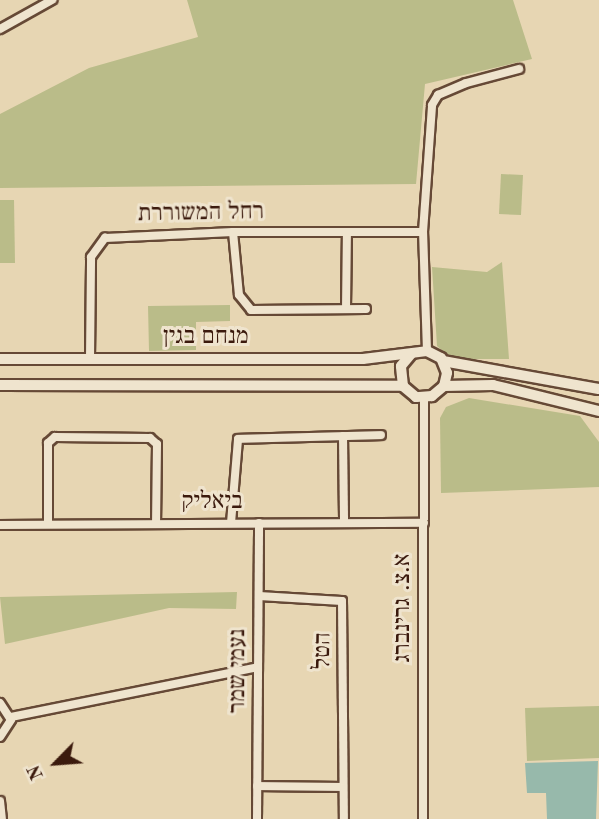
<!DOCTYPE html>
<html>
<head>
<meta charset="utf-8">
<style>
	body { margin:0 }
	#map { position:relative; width:599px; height:819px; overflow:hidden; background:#e7d6b3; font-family:"Old Standard TT","Frank Ruhl Libre",serif }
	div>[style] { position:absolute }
	.green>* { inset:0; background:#babc89 }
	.water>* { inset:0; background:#97b9ab }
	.roads { filter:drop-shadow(2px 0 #664936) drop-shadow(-2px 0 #664936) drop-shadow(0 2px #664936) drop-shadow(0 -2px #664936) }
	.minor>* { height:8px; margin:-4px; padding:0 4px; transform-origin:4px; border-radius:4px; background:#efe4ce }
	.secondary>* { height:10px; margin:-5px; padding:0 5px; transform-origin:5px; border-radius:5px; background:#efe4ce }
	span { translate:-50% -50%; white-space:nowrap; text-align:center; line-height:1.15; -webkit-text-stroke:6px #efe4ce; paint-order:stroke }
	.street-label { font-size:24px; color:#3b1a0d }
	.north { position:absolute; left:21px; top:728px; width:70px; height:70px; -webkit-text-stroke:5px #efe4ce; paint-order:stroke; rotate:245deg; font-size:19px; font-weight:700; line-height:28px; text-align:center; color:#3b1a0d }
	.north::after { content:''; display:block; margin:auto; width:24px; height:32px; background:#3b1a0d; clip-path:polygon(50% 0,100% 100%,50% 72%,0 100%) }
</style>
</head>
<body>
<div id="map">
	<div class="green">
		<i style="clip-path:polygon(187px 0,513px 0,532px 59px,425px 84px,416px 184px,0 188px,0 114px,89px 68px,198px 37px)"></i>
		<i style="clip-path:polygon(501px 174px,523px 175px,521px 215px,499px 214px)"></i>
		<i style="clip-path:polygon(0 200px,14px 200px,15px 263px,0 263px)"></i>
		<i style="clip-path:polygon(502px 262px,509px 359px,452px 359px,437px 346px,432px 267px,487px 272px)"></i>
		<i style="clip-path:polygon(230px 305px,230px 321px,196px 322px,196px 350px,149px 351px,148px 306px)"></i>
		<i style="clip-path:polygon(469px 398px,580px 416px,599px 442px,599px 487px,441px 493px,440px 418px,446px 407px)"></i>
		<i style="clip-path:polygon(237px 592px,236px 609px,169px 608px,5px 644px,0 597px)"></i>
		<i style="clip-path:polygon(599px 706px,599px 758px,527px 761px,525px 708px)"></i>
	</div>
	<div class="water">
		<i style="clip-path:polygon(598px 761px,596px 819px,547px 819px,546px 793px,527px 793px,525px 763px)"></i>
	</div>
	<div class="roads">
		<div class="minor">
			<i style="left:0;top:29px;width:60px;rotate:-29.1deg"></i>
			<i style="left:233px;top:232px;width:63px;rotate:84.6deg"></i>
			<i style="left:239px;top:295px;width:19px;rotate:51deg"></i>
			<i style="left:251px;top:310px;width:115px;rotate:-0.5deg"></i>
			<i style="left:346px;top:309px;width:77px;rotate:-89.3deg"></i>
			<i style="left:427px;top:351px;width:119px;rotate:-91.9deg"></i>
			<i style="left:423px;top:232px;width:127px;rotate:-85.9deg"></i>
			<i style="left:432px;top:105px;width:12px;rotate:-59deg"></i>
			<i style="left:438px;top:95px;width:30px;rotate:-23deg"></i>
			<i style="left:466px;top:83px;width:55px;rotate:-14.8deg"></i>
			<i style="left:90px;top:359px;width:102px;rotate:-89.4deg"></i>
			<i style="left:91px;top:257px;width:24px;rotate:-54deg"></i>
			<i style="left:105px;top:238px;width:128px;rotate:-2.7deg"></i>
			<i style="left:233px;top:232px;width:190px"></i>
			<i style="left:343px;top:436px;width:87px;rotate:89.3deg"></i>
			<i style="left:48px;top:522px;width:79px;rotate:-90deg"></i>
			<i style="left:48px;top:443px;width:9px;rotate:-41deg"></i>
			<i style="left:55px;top:437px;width:95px;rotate:0.6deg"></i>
			<i style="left:150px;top:438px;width:9px;rotate:41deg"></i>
			<i style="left:157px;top:444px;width:78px;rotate:90.7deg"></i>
			<i style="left:231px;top:523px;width:84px;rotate:-85.2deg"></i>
			<i style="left:238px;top:439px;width:143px;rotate:-1.6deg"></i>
			<i style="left:0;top:525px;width:424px;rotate:-0.3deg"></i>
			<i style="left:259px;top:596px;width:83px;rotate:3.4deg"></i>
			<i style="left:342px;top:601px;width:218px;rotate:89.5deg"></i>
			<i style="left:0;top:703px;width:20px;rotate:57deg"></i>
			<i style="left:11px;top:720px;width:20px;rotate:123deg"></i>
			<i style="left:11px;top:717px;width:252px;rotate:-11.4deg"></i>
			<i style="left:257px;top:786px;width:84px;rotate:0.7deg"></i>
			<i style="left:0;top:801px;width:18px;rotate:84deg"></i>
			<i style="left:257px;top:819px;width:296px;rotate:-89.6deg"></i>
			<i style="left:423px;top:819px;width:421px;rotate:-89.9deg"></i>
		</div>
		<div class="secondary">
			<i style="left:0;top:359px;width:363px"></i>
			<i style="left:363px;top:359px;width:64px;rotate:-7.1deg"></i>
			<i style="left:427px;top:351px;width:16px;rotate:27deg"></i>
			<i style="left:441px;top:358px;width:16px;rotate:68deg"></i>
			<i style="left:447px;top:373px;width:13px;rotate:103deg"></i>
			<i style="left:444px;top:386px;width:16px;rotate:140deg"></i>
			<i style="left:432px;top:396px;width:16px;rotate:176deg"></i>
			<i style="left:416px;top:397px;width:17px;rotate:-140deg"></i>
			<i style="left:403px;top:386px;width:20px;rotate:-96deg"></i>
			<i style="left:401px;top:366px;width:16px;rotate:-50deg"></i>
			<i style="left:443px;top:361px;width:158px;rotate:10.2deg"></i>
			<i style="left:0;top:385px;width:403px;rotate:0.1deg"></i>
			<i style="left:444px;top:386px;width:49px;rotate:-1.2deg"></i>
			<i style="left:493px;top:385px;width:109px;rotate:13.8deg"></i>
		</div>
	</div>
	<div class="street-label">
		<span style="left:201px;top:214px;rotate:-1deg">רחל המשוררת</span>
		<span style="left:206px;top:338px">מנחם בגין</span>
		<span style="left:212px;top:503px">ביאליק</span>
		<span style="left:404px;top:608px;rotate:-90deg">א.צ. גרינברג</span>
		<span style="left:324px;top:651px;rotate:-89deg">הטל</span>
		<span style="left:239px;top:671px;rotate:-90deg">נעמי שמר</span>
	</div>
	<div class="north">N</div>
</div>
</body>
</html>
